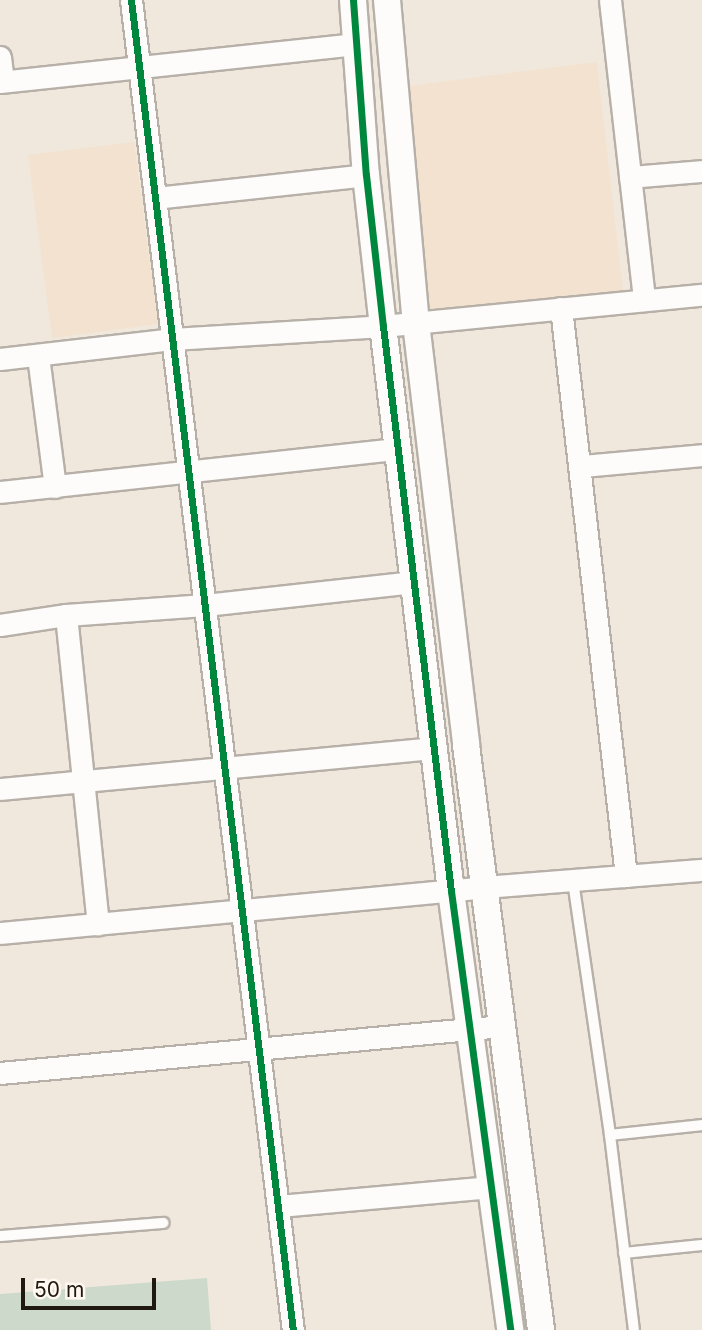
<!DOCTYPE html>
<html>
<head>
<meta charset="utf-8">
<style>
	body { margin:0 }
	#map { position:relative; width:702px; height:1330px; overflow:hidden; background:#f1e8dd; font-family:Inter,sans-serif }
	div>[style] { position:absolute }
	.built>* { inset:0; background:#f2e2cf }
	.green>* { inset:0; background:#cddacb }
	.roads { filter:drop-shadow(2px 0 #b7b0a8) drop-shadow(-2px 0 #b7b0a8) drop-shadow(0 2px #b7b0a8) drop-shadow(0 -2px #b7b0a8) }
	.service>* { height:10px; margin:-5px; padding:0 5px; transform-origin:5px; border-radius:5px; background:#fdfcfa }
	.minor>* { height:21px; margin:-10.5px; padding:0 10.5px; transform-origin:10.5px; border-radius:10.5px; background:#fdfcfa }
	.tertiary>* { height:26px; margin:-13px; padding:0 13px; transform-origin:13px; border-radius:13px; background:#fdfcfa }
	.cycleway>* { height:7px; margin:-3.5px; padding:0 3.5px; transform-origin:3.5px; border-radius:3.5px; background:#00873e }
	span { translate:-50% -50%; white-space:nowrap; text-align:center; line-height:1.15; -webkit-text-stroke:5px #fff8f0; paint-order:stroke }
	.scale { position:absolute; left:21px; top:1278px; width:135px; height:32px; box-sizing:border-box; border:4px solid #1f1912; border-top:0; padding-left:9px; font-size:21px; line-height:24px; white-space:nowrap; color:#1f1912; -webkit-text-stroke:5px #fff8f0; paint-order:stroke }
</style>
</head>
<body>
<div id="map">
	<div class="built">
		<i style="clip-path:polygon(597px 62px,624px 302px,426px 321px,401px 87px)"></i>
		<i style="clip-path:polygon(134px 142px,158px 324px,52px 338px,28px 155px)"></i>
	</div>
	<div class="green">
		<i style="clip-path:polygon(207px 1278px,211px 1330px,0 1330px,0 1294px)"></i>
	</div>
	<div class="roads">
		<div class="service">
			<i style="left:573px;top:881px;width:257px;rotate:81.7deg"></i>
			<i style="left:610px;top:1135px;width:196px;rotate:83deg"></i>
			<i style="left:610px;top:1135px;width:93px;rotate:-6.2deg"></i>
			<i style="left:0;top:1236px;width:164px;rotate:-4.6deg"></i>
			<i style="left:624px;top:1253px;width:78px;rotate:-5.9deg"></i>
		</div>
		<div class="minor">
			<i style="left:131px;top:0;width:1340px;rotate:83.06deg"></i>
			<i style="left:610px;top:0;width:302px;rotate:83.5deg"></i>
			<i style="left:0;top:57px;width:24px;rotate:83deg"></i>
			<i style="left:0;top:82px;width:358px;rotate:-6.1deg"></i>
			<i style="left:630px;top:177px;width:72px;rotate:-4.8deg"></i>
			<i style="left:155px;top:198px;width:212px;rotate:-6.2deg"></i>
			<i style="left:561px;top:308px;width:572px;rotate:83.47deg"></i>
			<i style="left:38px;top:356px;width:132px;rotate:82.6deg"></i>
			<i style="left:0;top:359px;width:173px;rotate:-6.6deg"></i>
			<i style="left:172px;top:339px;width:211px;rotate:-3.5deg"></i>
			<i style="left:383px;top:326px;width:321px;rotate:-5.6deg"></i>
			<i style="left:582px;top:466px;width:121px;rotate:-5.2deg"></i>
			<i style="left:0;top:492px;width:400px;rotate:-6.2deg"></i>
			<i style="left:66px;top:615px;width:311px;rotate:84.1deg"></i>
			<i style="left:0;top:625px;width:67px;rotate:-8.6deg"></i>
			<i style="left:66px;top:615px;width:139px;rotate:-4.1deg"></i>
			<i style="left:205px;top:605px;width:210px;rotate:-6.3deg"></i>
			<i style="left:0;top:789px;width:437px;rotate:-5.4deg"></i>
			<i style="left:0;top:933px;width:487px;rotate:-5.4deg"></i>
			<i style="left:485px;top:887px;width:218px;rotate:-4.5deg"></i>
			<i style="left:0;top:1073px;width:504px;rotate:-5.35deg"></i>
			<i style="left:278px;top:1206px;width:212px;rotate:-5.1deg"></i>
		</div>
		<div class="tertiary">
			<i style="left:353px;top:0;width:175px;rotate:85.8deg"></i>
			<i style="left:366px;top:175px;width:152px;rotate:83.6deg"></i>
			<i style="left:383px;top:326px;width:569px;rotate:83.14deg"></i>
			<i style="left:451px;top:891px;width:443px;rotate:82.3deg"></i>
			<i style="left:387px;top:0;width:324px;rotate:84.9deg"></i>
			<i style="left:416px;top:323px;width:425px;rotate:83.2deg"></i>
			<i style="left:466px;top:745px;width:590px;rotate:82.69deg"></i>
		</div>
	</div>
	<div class="cycleway">
		<i style="left:131px;top:0;width:1340px;rotate:83.06deg"></i>
		<i style="left:353px;top:0;width:175px;rotate:85.8deg"></i>
		<i style="left:366px;top:175px;width:152px;rotate:83.6deg"></i>
		<i style="left:383px;top:326px;width:569px;rotate:83.14deg"></i>
		<i style="left:451px;top:891px;width:443px;rotate:82.3deg"></i>
	</div>
	<div class="scale">50 m</div>
</div>
</body>
</html>
